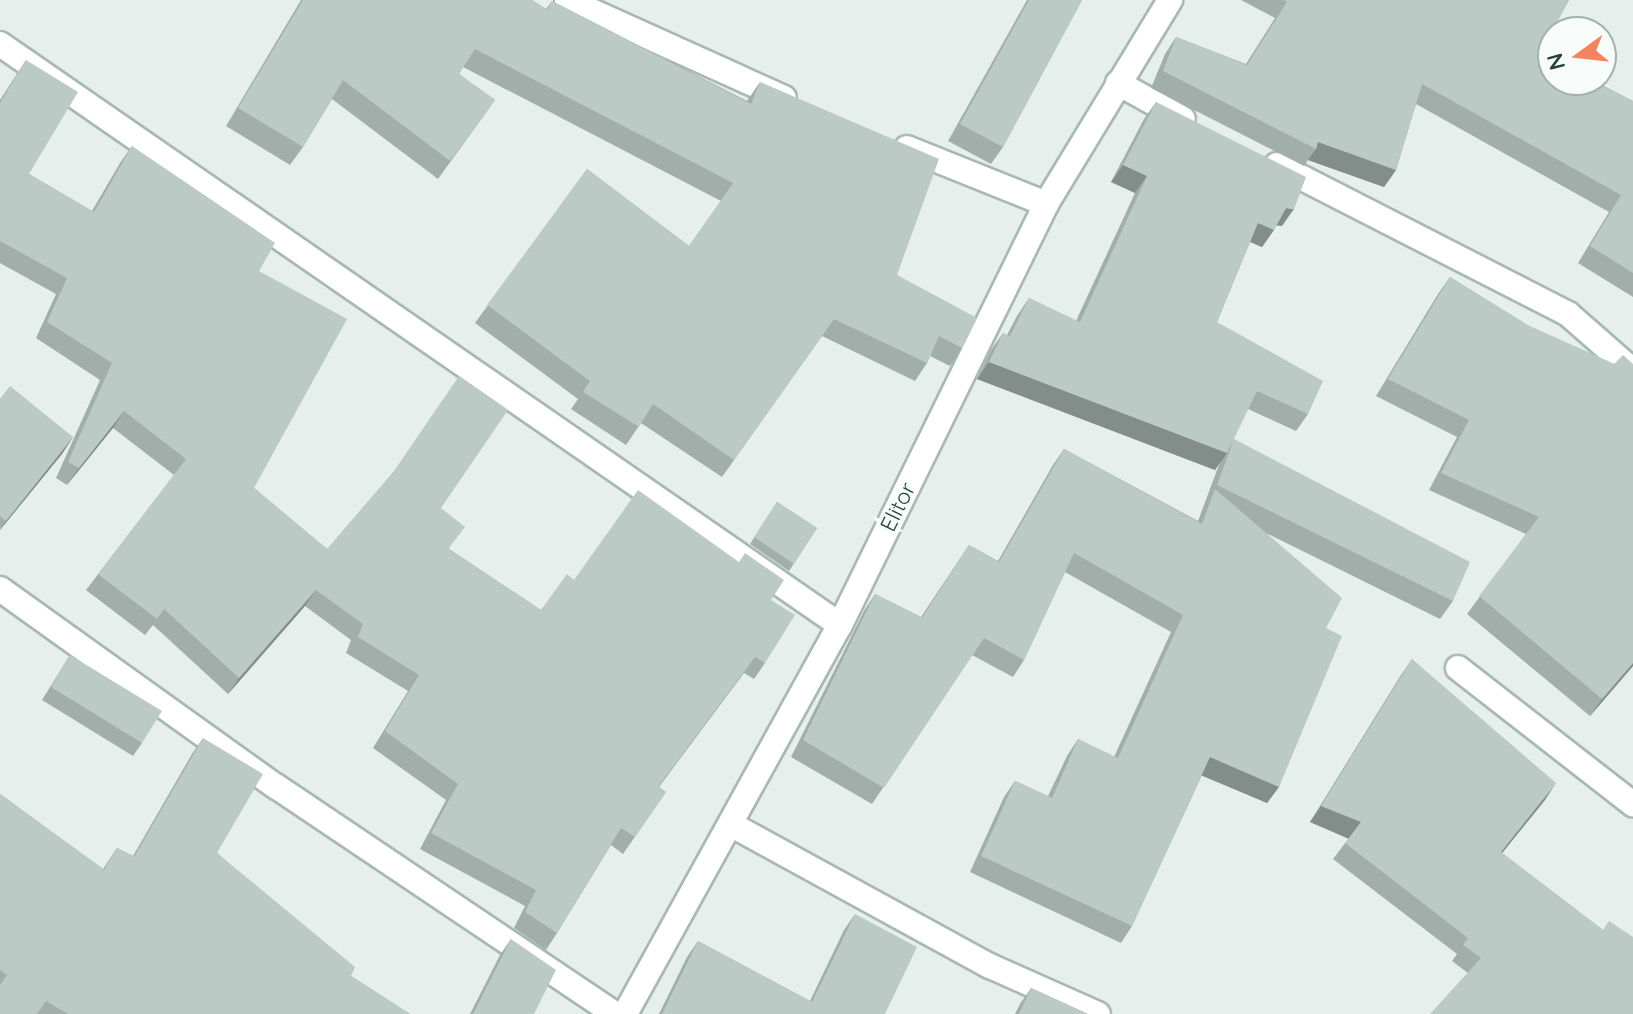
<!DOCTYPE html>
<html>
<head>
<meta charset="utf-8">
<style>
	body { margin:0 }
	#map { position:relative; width:1633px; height:1014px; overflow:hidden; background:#e6efeb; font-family:Quicksand,sans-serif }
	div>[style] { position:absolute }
	.roads { filter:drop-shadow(2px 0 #a8b8b2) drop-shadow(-2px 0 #a8b8b2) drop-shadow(0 2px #a8b8b2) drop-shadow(0 -2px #a8b8b2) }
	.lane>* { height:24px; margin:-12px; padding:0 12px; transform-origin:12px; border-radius:12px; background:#fff }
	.street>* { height:24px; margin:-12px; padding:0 12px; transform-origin:12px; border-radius:12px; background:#fff }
	.wall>* { inset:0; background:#a1aea9 }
	.shaded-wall>* { inset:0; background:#838d89 }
	.building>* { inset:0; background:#bbcac4 }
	span { translate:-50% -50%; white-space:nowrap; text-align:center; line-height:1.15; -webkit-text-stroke:7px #f7fbf9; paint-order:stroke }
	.street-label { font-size:22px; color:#24423a }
	.north { position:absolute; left:1537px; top:16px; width:80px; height:80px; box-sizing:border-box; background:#f7fbf9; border:2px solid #a3b1ad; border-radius:50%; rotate:255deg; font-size:22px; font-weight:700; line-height:32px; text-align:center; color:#24423a }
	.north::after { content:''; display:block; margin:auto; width:28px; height:36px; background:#f4845f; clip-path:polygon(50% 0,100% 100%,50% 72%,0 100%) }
</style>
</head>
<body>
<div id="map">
	<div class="roads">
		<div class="lane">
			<i style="left:567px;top:0;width:238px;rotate:24.3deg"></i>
			<i style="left:907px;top:148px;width:150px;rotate:21.9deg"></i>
		</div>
		<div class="street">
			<i style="left:0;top:44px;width:1021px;rotate:34.67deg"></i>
			<i style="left:1118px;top:83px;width:74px;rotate:29deg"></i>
			<i style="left:1277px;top:165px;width:327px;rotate:27.1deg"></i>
			<i style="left:1568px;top:314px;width:86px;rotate:41.2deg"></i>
			<i style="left:0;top:589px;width:340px;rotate:35.6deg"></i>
			<i style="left:277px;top:787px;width:407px;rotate:33.9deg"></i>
			<i style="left:1458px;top:668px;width:222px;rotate:37.9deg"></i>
			<i style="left:732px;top:825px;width:294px;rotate:28.7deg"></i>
			<i style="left:990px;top:966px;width:118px;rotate:24deg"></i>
			<i style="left:625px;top:1014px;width:444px;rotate:-61.1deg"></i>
			<i style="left:840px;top:625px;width:469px;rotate:-63.9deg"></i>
			<i style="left:1046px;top:204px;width:239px;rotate:-58.7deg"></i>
		</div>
	</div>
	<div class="wall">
		<i style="clip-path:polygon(301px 0,532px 0,546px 9px,552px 1px,747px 101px,760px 82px,897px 275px,962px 348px,950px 366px,930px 356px,927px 363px,915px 381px,822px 336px,722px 477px,641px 423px,626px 445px,571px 409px,578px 399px,475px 323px,587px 169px,689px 246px,721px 201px,463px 67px,459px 74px,495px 100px,438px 179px,332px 99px,303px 147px,290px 165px,226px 126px)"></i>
		<i style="clip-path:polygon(1027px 0,1082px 0,1003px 147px,991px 164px,948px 141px)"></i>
		<i style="clip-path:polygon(1241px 0,1569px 0,1540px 53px,1633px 101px,1633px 297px,1578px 263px,1609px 212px,1416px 104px,1396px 170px,1384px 187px,1308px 160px,1304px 166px,1151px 88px,1165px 54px,1176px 37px,1246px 64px,1275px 18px)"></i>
		<i style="clip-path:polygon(26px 60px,29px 174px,92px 211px,120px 163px,132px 146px,259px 271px,254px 488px,327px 549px,441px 508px,449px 549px,541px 610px,574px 580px,771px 600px,765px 663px,754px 679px,744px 673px,659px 787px,666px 792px,623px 854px,611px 845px,557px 933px,546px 950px,514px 928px,525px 906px,420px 849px,446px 800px,373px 748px,408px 691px,346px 653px,351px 640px,305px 606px,228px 694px,153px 625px,145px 635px,86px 590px,174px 475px,113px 428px,67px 485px,56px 478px,100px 380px,36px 338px,56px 294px,0 263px,0 100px)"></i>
		<i style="clip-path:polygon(1156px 102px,1282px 226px,1277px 225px,1262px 247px,1250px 242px,1217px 322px,1308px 414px,1296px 431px,1248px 409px,1230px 445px,1234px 439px,1453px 601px,1440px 619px,1268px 534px,1326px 628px,1279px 787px,1267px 803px,1202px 775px,1132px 926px,1121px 943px,970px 872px,1004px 797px,1015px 781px,1048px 796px,1067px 756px,1078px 739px,1114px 757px,1171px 632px,1065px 572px,1024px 660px,1013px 677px,972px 655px,872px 804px,791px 757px,864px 611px,875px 594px,921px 617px,969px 545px,998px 561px,1053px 465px,1064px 449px,1198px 521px,1220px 462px,1215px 470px,977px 379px,991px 350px,1003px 333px,1007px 335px,1017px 316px,1029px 298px,1076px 321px,1135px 193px,1111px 182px,1144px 119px)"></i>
		<i style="clip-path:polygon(1450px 277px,1529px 326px,1614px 364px,1633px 364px,1633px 666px,1590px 716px,1467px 614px,1526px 534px,1429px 490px,1457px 437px,1376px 396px,1438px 294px)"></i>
		<i style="clip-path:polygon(0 399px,73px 437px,62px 454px,0 530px)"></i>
		<i style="clip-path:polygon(777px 502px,817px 528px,789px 571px,750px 544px)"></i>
		<i style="clip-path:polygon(70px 655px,142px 743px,133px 756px,42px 700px)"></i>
		<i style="clip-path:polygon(1412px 659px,1545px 800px,1502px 853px,1603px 930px,1633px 937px,1468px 973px,1452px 961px,1457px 954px,1333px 859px,1349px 838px,1310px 822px,1401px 675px)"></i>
		<i style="clip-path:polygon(203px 738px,217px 853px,351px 976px,410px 1014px,0 1014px,0 794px,103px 869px,117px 848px,133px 856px,192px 754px)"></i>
		<i style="clip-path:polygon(855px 914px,885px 1014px,659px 1014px,687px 957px,698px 941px,810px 1001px,844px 930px)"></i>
		<i style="clip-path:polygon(511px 939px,534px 1014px,470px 1014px,500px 955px)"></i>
		<i style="clip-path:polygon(1031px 988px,1088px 1014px,1015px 1014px,1020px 1004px)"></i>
	</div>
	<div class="shaded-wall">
		<i style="clip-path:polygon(1318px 142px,1396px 170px,1384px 187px,1308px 160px,1316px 149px)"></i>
		<i style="clip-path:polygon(1123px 165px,1147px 176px,1135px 193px,1111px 182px)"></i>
		<i style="clip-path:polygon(1286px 208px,1294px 209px,1282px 226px,1274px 225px)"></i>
		<i style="clip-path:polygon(1258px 223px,1274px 230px,1262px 247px,1246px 240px)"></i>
		<i style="clip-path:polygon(989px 362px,1227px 453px,1215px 470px,977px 379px)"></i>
		<i style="clip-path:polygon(124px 411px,113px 428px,67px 485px,79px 468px)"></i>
		<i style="clip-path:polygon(73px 437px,62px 454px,0 530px,6px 521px)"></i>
		<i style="clip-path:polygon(316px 590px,305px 606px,228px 694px,239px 678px)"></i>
		<i style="clip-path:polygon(1633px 663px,1633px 666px,1590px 716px,1602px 699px)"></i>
		<i style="clip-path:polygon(1210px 757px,1279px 787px,1267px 803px,1198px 774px)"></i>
		<i style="clip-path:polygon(1556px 783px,1545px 800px,1490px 868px,1501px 852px)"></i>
		<i style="clip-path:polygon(1321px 806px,1361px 822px,1349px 839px,1310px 822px)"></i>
	</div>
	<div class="building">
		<i style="clip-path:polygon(303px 0,532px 0,547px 10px,552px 1px,751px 104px,760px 82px,939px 159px,897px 275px,977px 318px,962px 348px,939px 336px,927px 363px,834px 319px,734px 460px,653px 404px,639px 427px,583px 392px,590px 381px,487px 305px,587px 169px,689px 246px,733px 183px,475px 49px,459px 74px,495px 100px,450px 161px,343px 80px,303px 147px,238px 108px)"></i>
		<i style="clip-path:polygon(1029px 0,1082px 0,1003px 147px,960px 124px)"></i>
		<i style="clip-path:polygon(1284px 0,1569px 0,1540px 53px,1553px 60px,1553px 80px,1591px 80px,1633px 101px,1633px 273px,1590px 246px,1621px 195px,1422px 84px,1396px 170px,1318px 142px,1316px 149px,1163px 71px,1176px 37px,1247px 65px,1287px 2px)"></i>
		<i style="clip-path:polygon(26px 60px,78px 92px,29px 174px,94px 212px,132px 146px,275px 243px,259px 271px,347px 319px,254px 488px,327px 549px,394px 471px,459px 376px,508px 410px,441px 508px,465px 527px,448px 549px,541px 610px,567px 574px,574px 580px,638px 490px,739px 562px,745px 553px,784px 580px,771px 600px,795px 615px,765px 663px,755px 657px,658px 787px,666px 792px,635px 837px,621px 828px,557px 933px,525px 912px,536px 890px,431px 833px,458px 784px,385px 731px,419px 675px,358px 637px,363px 624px,316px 590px,239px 678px,164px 609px,157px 619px,98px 574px,186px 459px,124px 411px,79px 468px,68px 462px,112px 363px,47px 322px,67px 278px,0 241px,0 103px)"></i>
		<i style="clip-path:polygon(1156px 102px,1306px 177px,1294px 209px,1286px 208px,1274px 230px,1258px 223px,1217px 322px,1323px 381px,1308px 414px,1257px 391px,1227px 453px,989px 362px,1003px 333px,1010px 336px,1029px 298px,1080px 322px,1147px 176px,1123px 165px)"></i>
		<i style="clip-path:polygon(1450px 277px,1529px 326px,1614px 364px,1623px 355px,1633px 364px,1633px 663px,1602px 699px,1479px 596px,1539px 517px,1441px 473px,1469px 420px,1388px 379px)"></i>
		<i style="clip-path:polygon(10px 386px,73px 437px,6px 521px,0 516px,0 399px)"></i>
		<i style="clip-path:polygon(1234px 439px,1470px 562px,1453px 601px,1217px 485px)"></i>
		<i style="clip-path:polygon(1064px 449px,1202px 524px,1215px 489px,1342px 598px,1326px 628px,1342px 636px,1279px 787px,1210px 757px,1132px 926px,981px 856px,1015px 781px,1052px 798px,1078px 739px,1118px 758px,1183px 615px,1074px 553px,1024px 660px,984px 638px,884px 788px,803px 740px,875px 594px,922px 618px,969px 545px,999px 562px)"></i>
		<i style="clip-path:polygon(777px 502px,817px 528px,794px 564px,754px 537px)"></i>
		<i style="clip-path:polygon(70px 655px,162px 711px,142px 743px,51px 687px)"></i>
		<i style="clip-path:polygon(1412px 659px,1556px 783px,1501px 852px,1603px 930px,1609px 921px,1633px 937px,1633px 1014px,1430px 1014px,1481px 958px,1463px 945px,1468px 938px,1345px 843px,1361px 822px,1321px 806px)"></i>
		<i style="clip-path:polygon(203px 738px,263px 774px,217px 853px,355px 967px,351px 976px,410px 1014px,68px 1014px,46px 1001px,37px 1014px,0 1014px,0 985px,7px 975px,0 970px,0 794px,104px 870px,117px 848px,134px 857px)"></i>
		<i style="clip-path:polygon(855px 914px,917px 947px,885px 1014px,662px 1014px,698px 941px,812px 1002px)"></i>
		<i style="clip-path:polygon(511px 939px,556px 970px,534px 1014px,473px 1014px)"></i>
		<i style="clip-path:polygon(1031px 988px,1088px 1014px,1019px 1014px)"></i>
	</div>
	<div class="street-label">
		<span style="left:898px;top:507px;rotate:-64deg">Elitor</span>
	</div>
	<div class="north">N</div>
</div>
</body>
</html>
